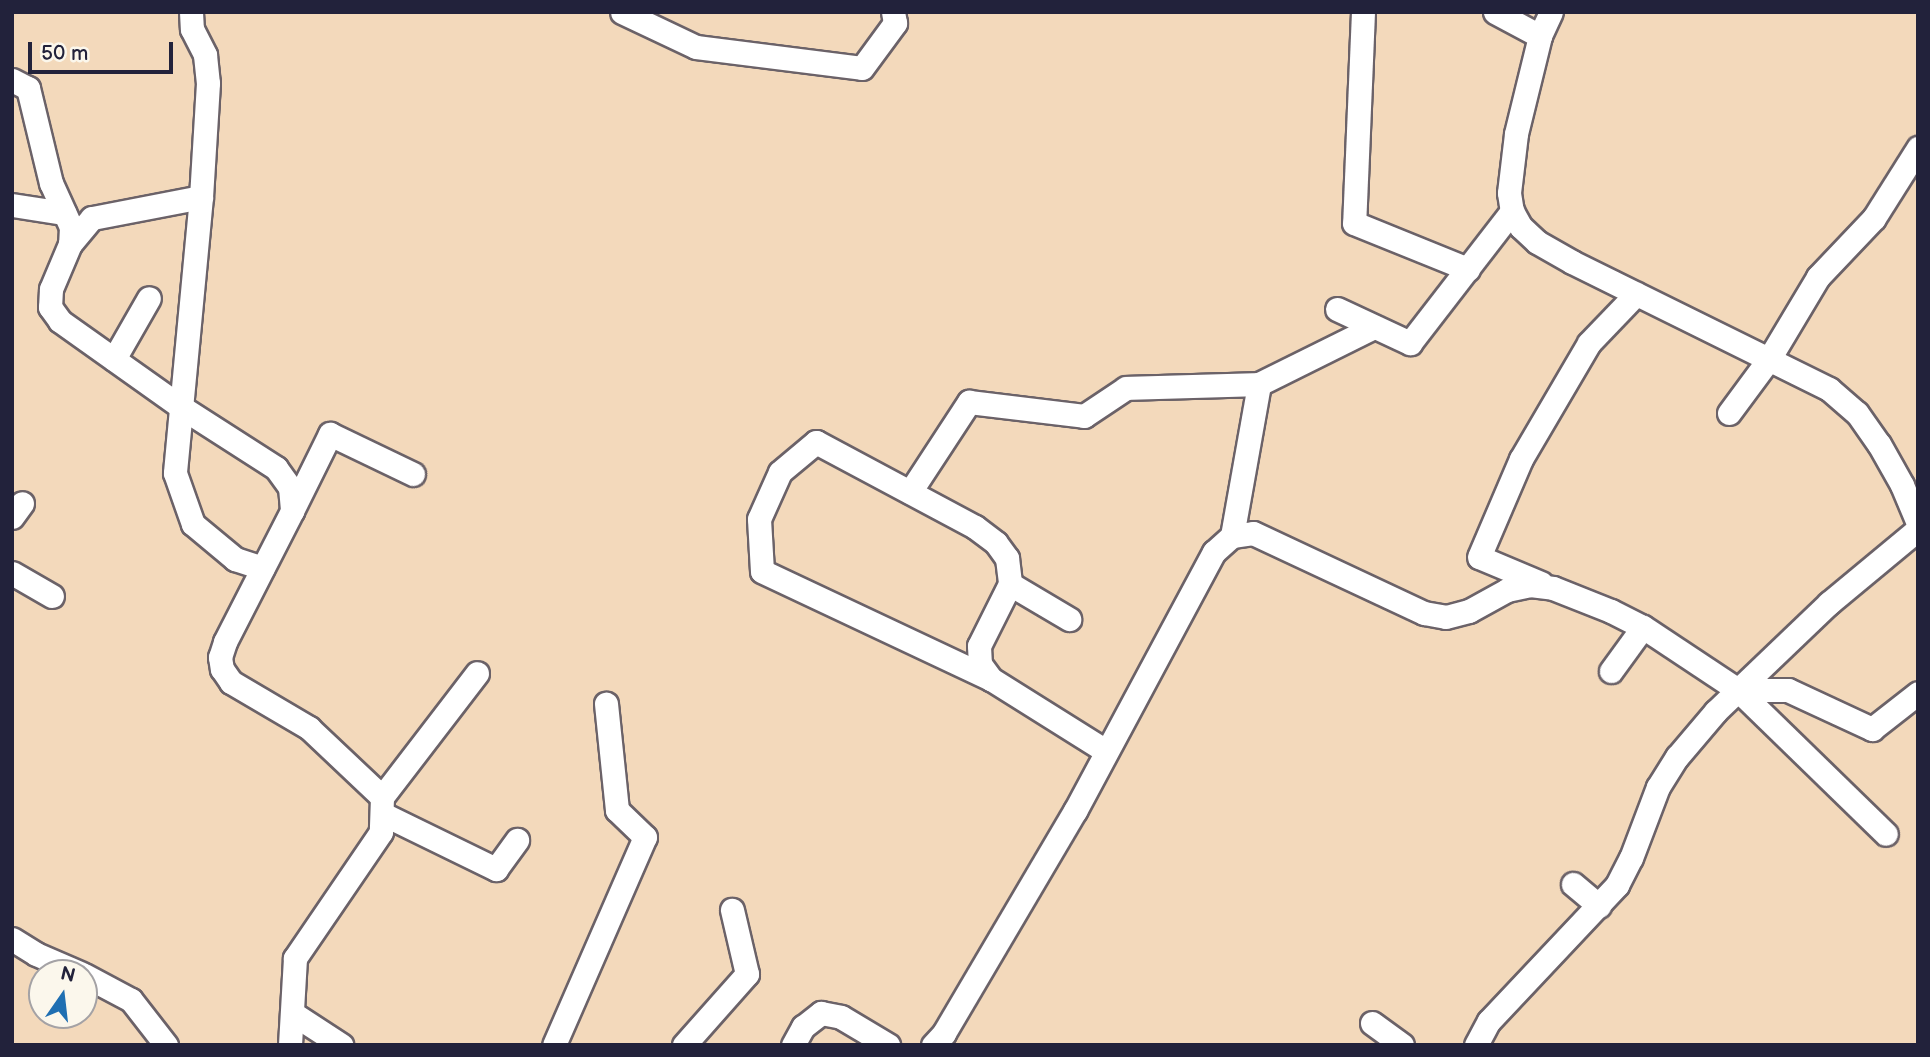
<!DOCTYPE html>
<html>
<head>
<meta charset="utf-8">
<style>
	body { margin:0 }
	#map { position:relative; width:1930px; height:1057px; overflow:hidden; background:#f3d9bb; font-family:"Balsamiq Sans",sans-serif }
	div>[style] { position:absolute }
	.roads { filter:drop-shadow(2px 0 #6b6268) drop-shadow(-2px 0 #6b6268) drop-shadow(0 2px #6b6268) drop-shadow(0 -2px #6b6268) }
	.minor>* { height:23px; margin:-11.5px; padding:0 11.5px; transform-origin:11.5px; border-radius:11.5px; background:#fff }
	span { translate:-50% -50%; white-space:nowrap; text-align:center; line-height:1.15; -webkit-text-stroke:5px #fbf7ec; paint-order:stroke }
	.frame { position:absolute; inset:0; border:14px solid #22223b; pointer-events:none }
	.north { position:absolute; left:28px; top:959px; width:70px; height:70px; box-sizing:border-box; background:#fbf7ec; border:2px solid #a4a2a5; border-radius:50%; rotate:14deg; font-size:19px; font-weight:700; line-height:28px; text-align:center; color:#22223b }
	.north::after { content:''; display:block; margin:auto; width:24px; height:32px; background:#1f6fb2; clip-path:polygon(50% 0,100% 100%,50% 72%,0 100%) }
	.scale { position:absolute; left:28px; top:42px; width:145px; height:32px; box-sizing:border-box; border:4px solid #22223b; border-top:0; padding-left:9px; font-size:21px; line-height:24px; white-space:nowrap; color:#22223b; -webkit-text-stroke:5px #fbf7ec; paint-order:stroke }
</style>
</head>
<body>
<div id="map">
	<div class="roads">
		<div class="minor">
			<i style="left:191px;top:12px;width:17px;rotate:87deg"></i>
			<i style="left:192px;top:29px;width:29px;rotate:63deg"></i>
			<i style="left:205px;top:55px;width:28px;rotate:84deg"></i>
			<i style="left:208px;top:83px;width:114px;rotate:93.5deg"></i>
			<i style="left:201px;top:197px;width:277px;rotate:95.4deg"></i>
			<i style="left:175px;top:473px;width:54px;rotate:70.6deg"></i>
			<i style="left:193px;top:524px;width:55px;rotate:39.8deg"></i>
			<i style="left:235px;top:559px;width:29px;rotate:18deg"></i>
			<i style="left:622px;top:12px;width:82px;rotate:25.3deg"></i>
			<i style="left:696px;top:47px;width:167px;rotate:7.2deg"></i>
			<i style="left:862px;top:68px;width:56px;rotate:-53.7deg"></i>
			<i style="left:895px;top:23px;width:11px;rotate:-100deg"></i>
			<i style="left:1363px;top:12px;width:211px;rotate:92.4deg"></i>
			<i style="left:1354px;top:223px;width:123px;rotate:22deg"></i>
			<i style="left:1495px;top:12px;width:51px;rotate:28.1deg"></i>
			<i style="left:1551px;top:12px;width:26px;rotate:115deg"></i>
			<i style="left:1540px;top:36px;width:101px;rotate:103.8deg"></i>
			<i style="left:1516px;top:134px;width:59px;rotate:96.8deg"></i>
			<i style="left:1509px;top:193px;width:18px;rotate:81deg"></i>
			<i style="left:1512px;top:211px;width:18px;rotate:61deg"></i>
			<i style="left:1521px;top:227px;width:22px;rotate:43deg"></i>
			<i style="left:1537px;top:242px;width:40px;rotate:29.7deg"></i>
			<i style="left:1572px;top:262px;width:287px;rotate:26.3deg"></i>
			<i style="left:1829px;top:389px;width:37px;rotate:41deg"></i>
			<i style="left:1857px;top:413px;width:38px;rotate:55deg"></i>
			<i style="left:1879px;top:444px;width:47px;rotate:60.7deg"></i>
			<i style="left:1902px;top:485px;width:41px;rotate:67.2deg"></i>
			<i style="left:12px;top:80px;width:18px;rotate:27deg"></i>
			<i style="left:28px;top:88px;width:98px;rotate:76.4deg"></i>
			<i style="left:51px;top:183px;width:48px;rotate:65.6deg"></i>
			<i style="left:71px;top:227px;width:17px;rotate:93deg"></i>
			<i style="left:70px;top:244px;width:49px;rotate:112.9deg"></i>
			<i style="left:51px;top:289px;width:18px;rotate:93deg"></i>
			<i style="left:50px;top:307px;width:17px;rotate:54deg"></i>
			<i style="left:60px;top:321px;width:148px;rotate:35.4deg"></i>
			<i style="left:181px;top:407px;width:113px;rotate:32.7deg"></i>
			<i style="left:276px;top:468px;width:24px;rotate:54deg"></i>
			<i style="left:290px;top:487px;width:24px;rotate:85deg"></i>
			<i style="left:292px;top:511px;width:147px;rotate:117.1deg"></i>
			<i style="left:225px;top:642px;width:16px;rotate:108deg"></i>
			<i style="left:220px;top:657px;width:12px;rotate:81deg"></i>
			<i style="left:222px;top:669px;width:16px;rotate:55deg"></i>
			<i style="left:231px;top:682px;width:91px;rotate:30.5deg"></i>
			<i style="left:309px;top:728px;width:100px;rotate:43.4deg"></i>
			<i style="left:382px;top:797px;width:35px;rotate:92deg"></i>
			<i style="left:381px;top:832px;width:153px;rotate:124.3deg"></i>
			<i style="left:295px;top:958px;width:87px;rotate:93.3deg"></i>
			<i style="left:12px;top:205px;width:53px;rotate:8.7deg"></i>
			<i style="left:70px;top:244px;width:34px;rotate:-50deg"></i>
			<i style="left:92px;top:218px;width:111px;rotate:-10.9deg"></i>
			<i style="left:1337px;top:309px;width:81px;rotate:25deg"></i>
			<i style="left:1410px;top:343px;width:167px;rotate:-52.3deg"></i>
			<i style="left:114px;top:359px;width:70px;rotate:-60.2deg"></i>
			<i style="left:1729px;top:413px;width:67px;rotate:-53.5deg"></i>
			<i style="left:1769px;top:359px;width:96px;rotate:-59.1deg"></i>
			<i style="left:1818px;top:277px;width:81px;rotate:-46.5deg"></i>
			<i style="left:1874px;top:218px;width:83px;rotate:-57.8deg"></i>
			<i style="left:910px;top:492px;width:108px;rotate:-56.8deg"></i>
			<i style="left:969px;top:402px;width:116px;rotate:6.9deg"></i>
			<i style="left:1084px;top:416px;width:50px;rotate:-33.7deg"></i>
			<i style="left:1126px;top:388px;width:133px;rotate:-1.7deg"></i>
			<i style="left:292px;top:511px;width:86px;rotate:-63.7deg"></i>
			<i style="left:330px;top:434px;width:92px;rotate:25.7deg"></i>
			<i style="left:12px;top:517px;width:17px;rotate:-54deg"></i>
			<i style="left:1232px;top:536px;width:154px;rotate:-79.9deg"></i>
			<i style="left:1259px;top:384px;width:128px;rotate:-26.4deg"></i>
			<i style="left:12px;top:573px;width:46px;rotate:29.9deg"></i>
			<i style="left:1541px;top:583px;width:67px;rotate:-157.2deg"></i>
			<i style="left:1479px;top:557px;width:107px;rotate:-66.8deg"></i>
			<i style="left:1521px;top:459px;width:134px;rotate:-59.6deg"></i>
			<i style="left:1589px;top:343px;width:68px;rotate:-46.2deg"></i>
			<i style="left:1010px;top:584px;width:69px;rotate:30.7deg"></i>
			<i style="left:1611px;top:671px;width:54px;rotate:-54deg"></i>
			<i style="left:991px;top:679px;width:253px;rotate:-154.8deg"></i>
			<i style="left:762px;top:571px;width:52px;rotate:-93.3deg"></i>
			<i style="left:759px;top:519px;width:51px;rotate:-65.9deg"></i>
			<i style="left:780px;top:472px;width:47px;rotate:-39.8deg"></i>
			<i style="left:816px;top:442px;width:180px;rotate:28.1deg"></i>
			<i style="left:975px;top:527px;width:26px;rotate:37deg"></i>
			<i style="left:996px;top:543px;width:19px;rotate:54deg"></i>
			<i style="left:1007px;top:558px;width:26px;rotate:83deg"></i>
			<i style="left:1010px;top:584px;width:69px;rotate:116.6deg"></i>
			<i style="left:979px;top:646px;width:18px;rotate:87deg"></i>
			<i style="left:980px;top:664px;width:19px;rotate:54deg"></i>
			<i style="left:991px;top:679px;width:136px;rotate:32.1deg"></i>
			<i style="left:1738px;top:690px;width:50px"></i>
			<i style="left:1788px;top:690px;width:93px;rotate:24.9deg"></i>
			<i style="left:1872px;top:729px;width:58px;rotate:-38deg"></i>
			<i style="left:382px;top:797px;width:156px;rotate:-52.5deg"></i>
			<i style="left:383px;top:814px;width:126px;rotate:26deg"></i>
			<i style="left:496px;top:869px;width:36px;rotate:-54deg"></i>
			<i style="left:1573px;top:884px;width:34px;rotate:40deg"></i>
			<i style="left:12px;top:939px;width:28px;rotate:32deg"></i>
			<i style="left:36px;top:954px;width:48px;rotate:23.4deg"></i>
			<i style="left:84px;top:975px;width:53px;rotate:28deg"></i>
			<i style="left:131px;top:1000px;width:57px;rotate:52.1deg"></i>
			<i style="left:292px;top:1013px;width:59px;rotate:33.1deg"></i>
			<i style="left:1372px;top:1023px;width:37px;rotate:36deg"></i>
			<i style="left:554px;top:1045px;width:227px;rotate:-66.4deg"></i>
			<i style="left:645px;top:837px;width:39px;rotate:-136deg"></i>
			<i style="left:617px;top:810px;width:107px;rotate:-95.9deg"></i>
			<i style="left:684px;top:1045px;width:95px;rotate:-48.4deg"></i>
			<i style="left:747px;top:974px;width:66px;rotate:-103.2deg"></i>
			<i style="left:793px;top:1045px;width:21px;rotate:-61deg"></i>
			<i style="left:803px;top:1027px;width:23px;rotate:-38deg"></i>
			<i style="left:821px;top:1013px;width:20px;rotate:11deg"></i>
			<i style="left:841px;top:1017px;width:55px;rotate:30.8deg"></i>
			<i style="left:933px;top:1045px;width:16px;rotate:-47deg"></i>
			<i style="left:944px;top:1033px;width:258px;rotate:-59.5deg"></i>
			<i style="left:1075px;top:811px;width:294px;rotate:-61.8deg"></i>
			<i style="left:1214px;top:552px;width:24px;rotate:-42deg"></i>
			<i style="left:1232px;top:536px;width:21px;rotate:-8deg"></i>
			<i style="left:1253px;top:533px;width:189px;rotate:25.1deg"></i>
			<i style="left:1424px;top:613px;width:22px;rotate:10deg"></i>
			<i style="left:1446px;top:617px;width:24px;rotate:-15deg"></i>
			<i style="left:1469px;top:611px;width:43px;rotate:-28.9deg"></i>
			<i style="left:1507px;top:590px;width:24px;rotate:-12deg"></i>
			<i style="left:1530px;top:585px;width:23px;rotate:7deg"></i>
			<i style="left:1553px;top:588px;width:62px;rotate:21.6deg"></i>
			<i style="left:1611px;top:611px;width:36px;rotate:27deg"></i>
			<i style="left:1643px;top:627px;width:114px;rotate:33.6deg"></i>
			<i style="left:1738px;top:690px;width:206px;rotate:44.2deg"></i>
			<i style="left:1476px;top:1045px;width:27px;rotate:-62deg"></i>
			<i style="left:1489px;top:1021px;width:187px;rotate:-46.7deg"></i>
			<i style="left:1617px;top:885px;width:30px;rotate:-63deg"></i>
			<i style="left:1631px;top:858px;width:76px;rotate:-69.2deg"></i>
			<i style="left:1658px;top:787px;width:36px;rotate:-58deg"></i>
			<i style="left:1677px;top:757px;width:60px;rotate:-49.7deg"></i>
			<i style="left:1716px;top:711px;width:156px;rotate:-43.7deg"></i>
			<i style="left:1829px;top:603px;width:116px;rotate:-39.7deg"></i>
		</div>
	</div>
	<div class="frame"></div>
	<div class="north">N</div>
	<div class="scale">50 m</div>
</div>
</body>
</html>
